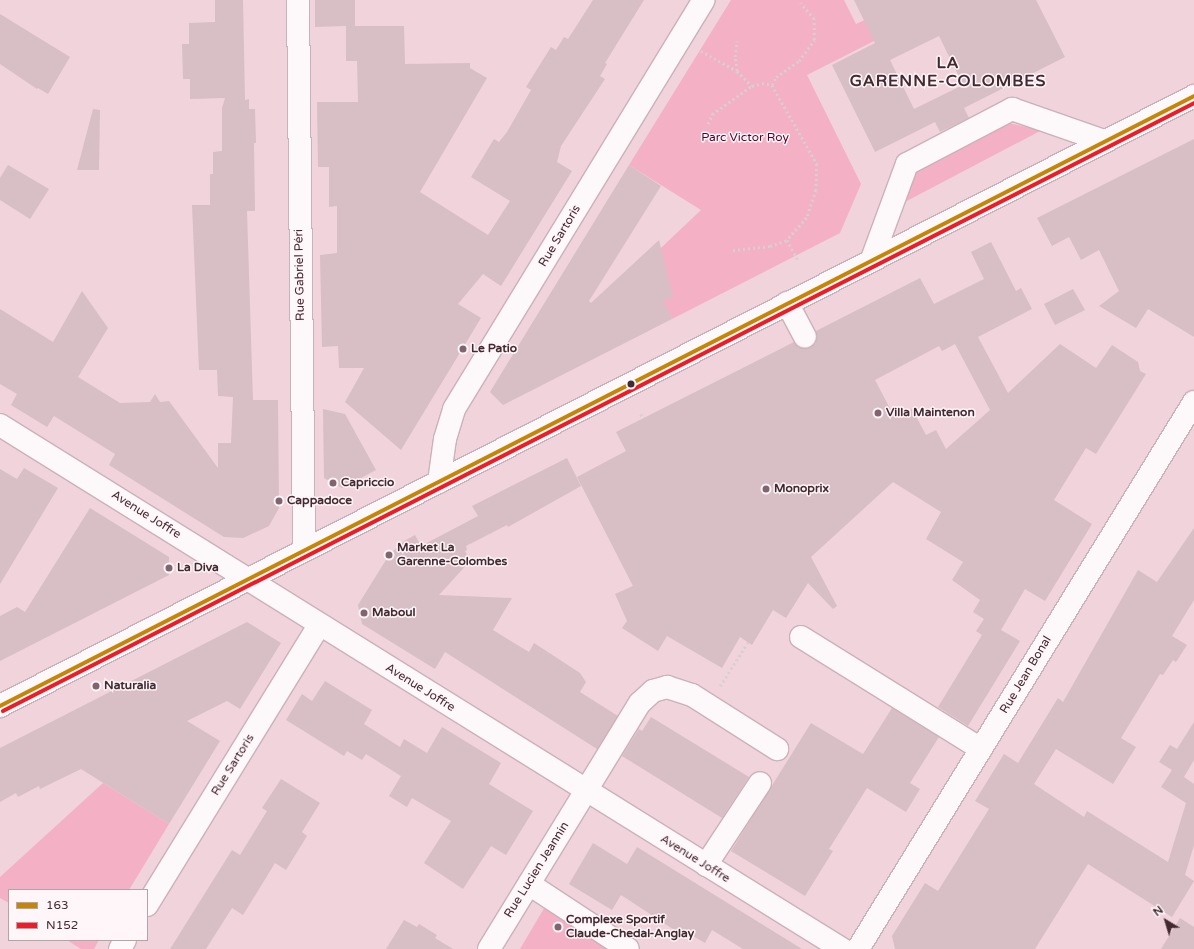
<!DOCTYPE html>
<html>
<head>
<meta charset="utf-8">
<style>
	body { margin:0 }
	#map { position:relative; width:1194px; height:949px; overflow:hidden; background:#f1d3dc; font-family:"Varela Round",sans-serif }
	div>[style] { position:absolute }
	.green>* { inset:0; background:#f4b0c5 }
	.building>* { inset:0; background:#d8bec5 }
	.path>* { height:2.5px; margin-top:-1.25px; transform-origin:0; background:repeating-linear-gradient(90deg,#d8cfd2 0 2px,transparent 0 5px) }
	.roads { filter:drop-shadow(1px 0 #cbb1b9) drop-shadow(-1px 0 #cbb1b9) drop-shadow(0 1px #cbb1b9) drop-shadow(0 -1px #cbb1b9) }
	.minor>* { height:22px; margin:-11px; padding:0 11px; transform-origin:11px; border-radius:11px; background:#fdf8fa }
	.major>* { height:22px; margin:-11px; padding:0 11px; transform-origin:11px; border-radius:11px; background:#fdf8fa }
	.bus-1>* { height:4px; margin:-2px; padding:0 2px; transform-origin:2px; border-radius:2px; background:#c58607 }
	.bus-2>* { height:4px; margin:-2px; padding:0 2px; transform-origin:2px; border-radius:2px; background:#ed1c29 }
	.dots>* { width:11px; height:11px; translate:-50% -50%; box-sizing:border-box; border:2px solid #fef6f8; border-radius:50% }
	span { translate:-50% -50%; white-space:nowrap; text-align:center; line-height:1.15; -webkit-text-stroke:3px #fef6f8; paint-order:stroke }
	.park-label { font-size:12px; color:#520328 }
	.street-label { font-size:12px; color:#442931 }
	.poi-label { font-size:12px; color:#442931; font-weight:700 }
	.left { translate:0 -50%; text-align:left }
	.district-label { font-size:16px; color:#442931; font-weight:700; letter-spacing:1px }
	.legend { position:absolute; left:8px; top:889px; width:140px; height:52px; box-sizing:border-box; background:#fef6f8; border:1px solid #b4a4a8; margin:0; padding:5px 7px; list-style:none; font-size:12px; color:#442931 }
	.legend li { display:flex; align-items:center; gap:8px; height:20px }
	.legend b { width:20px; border:1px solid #b4a4a8 }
	.north { position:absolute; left:1146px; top:901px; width:40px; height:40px; -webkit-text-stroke:3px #fef6f8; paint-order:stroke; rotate:322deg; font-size:11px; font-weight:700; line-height:16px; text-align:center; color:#442931 }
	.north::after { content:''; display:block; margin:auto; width:14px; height:18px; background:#442931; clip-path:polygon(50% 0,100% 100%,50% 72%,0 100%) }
</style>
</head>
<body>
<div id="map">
	<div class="green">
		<i style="clip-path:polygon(731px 0,844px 0,856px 24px,871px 17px,882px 37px,807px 75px,861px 184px,840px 233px,672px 319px,644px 264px,701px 210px,629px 165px)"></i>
		<i style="clip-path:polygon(1008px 123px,1042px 130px,903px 203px,915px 170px)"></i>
		<i style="clip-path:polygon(103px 783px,169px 824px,129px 890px,9px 890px,9px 903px,0 898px,0 877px)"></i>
		<i style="clip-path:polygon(546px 905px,618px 949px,520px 949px)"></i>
		<i style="clip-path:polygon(67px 940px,99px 940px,94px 949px,81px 949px)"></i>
	</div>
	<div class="building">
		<i style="clip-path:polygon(215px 0,243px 0,245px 100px,249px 99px,249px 109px,255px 109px,256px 143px,254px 143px,255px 211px,247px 211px,253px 400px,278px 400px,279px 508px,269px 526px,243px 538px,224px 537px,109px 465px,115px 454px,54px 416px,47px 427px,11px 405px,17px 394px,0 384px,0 309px,53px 342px,82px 291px,108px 328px,78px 377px,120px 403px,150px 402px,155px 394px,160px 402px,169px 401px,218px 468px,218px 443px,231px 443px,233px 397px,218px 396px,217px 370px,199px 370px,192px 205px,210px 205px,210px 174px,213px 174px,213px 152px,222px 151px,222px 108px,225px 98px,190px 99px,190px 79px,183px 79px,182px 44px,189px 44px,189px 23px,215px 22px)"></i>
		<i style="clip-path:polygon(315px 0,355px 0,355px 26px,404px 26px,405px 64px,470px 63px,470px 68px,487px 78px,420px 192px,488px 235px,510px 201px,471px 177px,494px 139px,499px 142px,507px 132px,531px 90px,526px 87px,551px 47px,556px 50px,564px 37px,568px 39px,593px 0,644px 0,605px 63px,607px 64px,600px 76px,605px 79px,561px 146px,557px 162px,572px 171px,501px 286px,483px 274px,458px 304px,481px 318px,401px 450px,345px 402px,364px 368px,339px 368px,338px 346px,322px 347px,320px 255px,337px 253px,337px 206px,329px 207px,329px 167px,318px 167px,317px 102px,358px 102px,357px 61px,346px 61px,346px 26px,315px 27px)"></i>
		<i style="clip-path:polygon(evenodd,854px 0,1036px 0,1065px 57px,964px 108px,969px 118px,940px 132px,935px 122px,875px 152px,832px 65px,875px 43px,854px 0,939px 36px,963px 85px,914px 109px,890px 60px,939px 36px)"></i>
		<i style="clip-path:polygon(0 14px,70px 57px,48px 94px,38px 88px,37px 89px,0 64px)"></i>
		<i style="clip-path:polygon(93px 109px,100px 110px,99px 170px,77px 170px)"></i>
		<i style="clip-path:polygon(1194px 139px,1194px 337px,1148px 309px,1136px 328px,1099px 306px,1119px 291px,1099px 250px,1081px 260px,1069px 237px,1052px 246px,1037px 218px)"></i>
		<i style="clip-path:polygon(8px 165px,49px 189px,30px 219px,0 200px,0 178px)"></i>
		<i style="clip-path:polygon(629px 165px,661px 186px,589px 301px,591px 303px,659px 240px,673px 298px,663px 300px,672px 319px,503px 405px,490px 392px)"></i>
		<i style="clip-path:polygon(evenodd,991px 242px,1016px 291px,1021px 288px,1032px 309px,978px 337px,1008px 393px,1060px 344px,1096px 368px,1112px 345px,1138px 362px,1140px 371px,1146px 374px,1096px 454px,1086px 448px,1054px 500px,1092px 524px,1045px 601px,1025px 589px,1001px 630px,1020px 641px,968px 726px,938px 707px,982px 635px,976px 631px,984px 619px,973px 612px,980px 600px,952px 580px,963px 562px,926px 539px,941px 512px,893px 482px,811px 557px,837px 606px,833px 609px,808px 583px,786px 618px,773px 610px,752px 645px,740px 637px,722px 668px,667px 636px,658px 651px,622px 628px,627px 621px,615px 594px,633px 586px,577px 477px,626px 451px,616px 432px,794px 342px,799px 348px,810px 348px,816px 343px,816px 331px,920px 278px,934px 304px,984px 279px,971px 252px,991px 242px,955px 344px,990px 410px,946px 449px,936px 430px,926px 435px,912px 409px,895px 418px,875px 380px,939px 346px,942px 351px,955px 344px)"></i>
		<i style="clip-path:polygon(1073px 289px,1085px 310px,1055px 325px,1044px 304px)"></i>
		<i style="clip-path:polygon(323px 409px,345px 414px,376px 470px,342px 488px,324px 478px)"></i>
		<i style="clip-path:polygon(567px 458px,581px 486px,508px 527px,507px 525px,466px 546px,467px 550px,465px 551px,470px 561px,439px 595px,512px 598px,493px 630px,529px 652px,534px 643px,580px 673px,586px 682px,580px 692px,618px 716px,597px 749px,445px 652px,435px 669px,362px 624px,358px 605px,389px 555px,404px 541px,415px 535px,421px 546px,478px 516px,472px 506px)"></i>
		<i style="clip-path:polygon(24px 468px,58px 488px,0 584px,0 469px,17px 479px)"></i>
		<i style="clip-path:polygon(90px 508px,169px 557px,169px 575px,0 661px,0 616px,17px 607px,25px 612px)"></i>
		<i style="clip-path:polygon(1194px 528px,1194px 600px,1172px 636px,1187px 645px,1176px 662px,1173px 660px,1163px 675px,1160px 674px,1121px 738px,1136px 747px,1113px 784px,1056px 749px,1034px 784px,1084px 817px,1087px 811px,1168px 862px,1186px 803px,1161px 787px,1172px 770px,1159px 762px,1170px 745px,1177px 749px,1194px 722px,1194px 760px,1184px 777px,1194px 784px,1194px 845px,1185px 875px,1194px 881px,1172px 917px,1088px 864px,1035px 949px,895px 949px,892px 936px,925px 883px,938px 891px,989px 809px,975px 801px,1004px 754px,1018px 763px,1058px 698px,1063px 702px,1138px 570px,1157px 582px)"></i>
		<i style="clip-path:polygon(247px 622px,281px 643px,240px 709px,227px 701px,187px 721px,220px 741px,169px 824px,81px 769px,40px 789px,39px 786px,18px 797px,16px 793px,0 802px,0 748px)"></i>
		<i style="clip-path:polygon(325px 681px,372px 710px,364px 724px,400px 747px,404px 739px,427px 753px,442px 727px,501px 763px,489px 784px,533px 811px,506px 855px,491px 846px,463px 889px,424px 863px,451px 821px,412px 798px,407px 807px,389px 796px,401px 776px,366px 754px,362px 760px,347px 751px,344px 756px,286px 720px,302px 694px,312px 701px)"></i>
		<i style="clip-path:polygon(892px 708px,939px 737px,910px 783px,920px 789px,906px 812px,867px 788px,829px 849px,833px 851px,805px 896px,731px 851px,811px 723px,863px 754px)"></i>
		<i style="clip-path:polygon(651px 717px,749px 777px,722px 818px,622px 756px,639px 729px,642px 731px)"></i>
		<i style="clip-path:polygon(281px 779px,320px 803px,302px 832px,307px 836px,286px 870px,275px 863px,243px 915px,232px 908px,206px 949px,170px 949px,232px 850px,240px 855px,267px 811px,262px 808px)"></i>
		<i style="clip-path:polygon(593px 843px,627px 864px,637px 847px,802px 949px,743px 949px,712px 930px,705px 943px,681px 929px,679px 933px,621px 895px,612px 910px,569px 884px)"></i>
		<i style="clip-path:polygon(1180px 918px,1194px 927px,1194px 949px,1161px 949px)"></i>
		<i style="clip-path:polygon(404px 920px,417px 927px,419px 924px,437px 935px,435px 938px,453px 949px,386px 949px)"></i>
	</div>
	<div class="path">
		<i style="left:701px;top:51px;width:41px;rotate:29.1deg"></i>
		<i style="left:737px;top:71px;width:21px;rotate:45deg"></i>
		<i style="left:752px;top:86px;width:10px;rotate:-17deg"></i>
		<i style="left:762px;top:83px;width:10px;rotate:11deg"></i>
		<i style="left:772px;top:85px;width:91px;rotate:60.3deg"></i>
		<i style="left:817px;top:164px;width:26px;rotate:92deg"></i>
		<i style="left:816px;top:190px;width:29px;rotate:108deg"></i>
		<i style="left:807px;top:218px;width:30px;rotate:132deg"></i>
		<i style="left:787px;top:240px;width:23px;rotate:61deg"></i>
		<i style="left:737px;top:71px;width:14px;rotate:-98deg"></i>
		<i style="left:735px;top:57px;width:16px;rotate:-83deg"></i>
		<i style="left:772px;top:85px;width:9px;rotate:-63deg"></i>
		<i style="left:776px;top:77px;width:28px;rotate:-35deg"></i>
		<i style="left:799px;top:61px;width:26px;rotate:-54deg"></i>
		<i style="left:814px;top:40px;width:21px;rotate:-90deg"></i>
		<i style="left:814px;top:19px;width:21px;rotate:-131deg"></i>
		<i style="left:708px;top:124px;width:11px;rotate:-68deg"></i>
		<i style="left:712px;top:114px;width:49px;rotate:-35deg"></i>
		<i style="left:733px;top:250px;width:37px;rotate:-6deg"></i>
		<i style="left:770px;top:246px;width:18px;rotate:-19deg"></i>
		<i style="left:641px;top:414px;width:5px;rotate:68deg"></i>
		<i style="left:720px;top:686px;width:52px;rotate:-57.5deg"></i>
	</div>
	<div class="roads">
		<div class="minor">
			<i style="left:298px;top:0;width:549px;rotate:89.37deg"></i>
			<i style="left:872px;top:259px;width:101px;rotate:-69.8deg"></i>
			<i style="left:907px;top:164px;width:119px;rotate:-27.6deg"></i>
			<i style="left:1012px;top:109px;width:97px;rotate:19.2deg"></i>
			<i style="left:787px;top:303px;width:38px;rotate:62deg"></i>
			<i style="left:0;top:425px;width:992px;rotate:31.9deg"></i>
			<i style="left:439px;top:482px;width:43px;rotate:-82.1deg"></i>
			<i style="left:445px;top:439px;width:31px;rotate:-73deg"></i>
			<i style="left:454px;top:409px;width:479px;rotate:-58.6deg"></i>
			<i style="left:801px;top:637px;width:212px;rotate:31.9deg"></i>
			<i style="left:706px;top:865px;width:98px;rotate:-56.6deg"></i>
			<i style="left:529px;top:884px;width:118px;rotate:33.3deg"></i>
			<i style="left:147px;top:905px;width:329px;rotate:-58.4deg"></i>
			<i style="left:120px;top:949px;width:10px;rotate:-61deg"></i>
			<i style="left:489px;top:949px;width:289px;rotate:-58.5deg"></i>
			<i style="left:640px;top:703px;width:18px;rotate:-43deg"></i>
			<i style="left:653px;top:691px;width:15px;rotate:-16deg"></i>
			<i style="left:667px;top:687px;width:26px;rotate:18deg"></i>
			<i style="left:692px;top:695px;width:101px;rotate:32.4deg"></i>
			<i style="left:858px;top:949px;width:642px;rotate:-58.44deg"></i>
		</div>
		<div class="major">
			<i style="left:0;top:706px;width:1341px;rotate:-27.06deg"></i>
		</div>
	</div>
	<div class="bus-1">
		<i style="left:0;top:706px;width:1341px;rotate:-27.06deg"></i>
	</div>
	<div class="bus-2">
		<i style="left:3px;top:711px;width:1337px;rotate:-27.04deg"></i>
	</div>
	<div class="dots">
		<i style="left:463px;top:349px;background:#81646d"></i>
		<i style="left:631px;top:384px;background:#442931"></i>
		<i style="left:878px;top:413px;background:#81646d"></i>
		<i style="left:333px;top:483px;background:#81646d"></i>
		<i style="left:766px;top:489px;background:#81646d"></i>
		<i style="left:279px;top:501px;background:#81646d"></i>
		<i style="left:389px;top:555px;background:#81646d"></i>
		<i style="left:169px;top:568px;background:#81646d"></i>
		<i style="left:364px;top:613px;background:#81646d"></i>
		<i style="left:96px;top:686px;background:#81646d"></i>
		<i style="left:558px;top:927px;background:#81646d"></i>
	</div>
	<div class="park-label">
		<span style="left:745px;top:138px">Parc Victor Roy</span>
	</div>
	<div class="street-label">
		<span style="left:560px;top:236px;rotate:-59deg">Rue Sartoris</span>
		<span style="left:300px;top:275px;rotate:-91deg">Rue Gabriel Péri</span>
		<span style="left:146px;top:515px;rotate:32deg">Avenue Joffre</span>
		<span style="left:1026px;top:675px;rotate:-59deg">Rue Jean Bonal</span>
		<span style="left:420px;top:688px;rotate:32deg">Avenue Joffre</span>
		<span style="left:233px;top:765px;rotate:-58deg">Rue Sartoris</span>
		<span style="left:695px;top:859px;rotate:32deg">Avenue Joffre</span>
		<span style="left:537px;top:870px;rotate:-58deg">Rue Lucien Jeannin</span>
	</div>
	<div class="poi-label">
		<span class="left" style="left:471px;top:349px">Le Patio</span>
		<span class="left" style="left:886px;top:413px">Villa Maintenon</span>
		<span class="left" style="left:341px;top:483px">Capriccio</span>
		<span class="left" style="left:774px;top:489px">Monoprix</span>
		<span class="left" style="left:287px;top:501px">Cappadoce</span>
		<span class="left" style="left:397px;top:555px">Market La<br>Garenne-Colombes</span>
		<span class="left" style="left:177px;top:568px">La Diva</span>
		<span class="left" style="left:372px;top:613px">Maboul</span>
		<span class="left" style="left:104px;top:686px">Naturalia</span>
		<span class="left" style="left:566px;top:927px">Complexe Sportif<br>Claude-Chedal-Anglay</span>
	</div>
	<div class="district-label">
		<span style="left:948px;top:72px">LA<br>GARENNE-COLOMBES</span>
	</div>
	<ul class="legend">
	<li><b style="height:5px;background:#c58607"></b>163</li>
	<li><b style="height:5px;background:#ed1c29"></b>N152</li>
	</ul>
	<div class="north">N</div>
</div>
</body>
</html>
